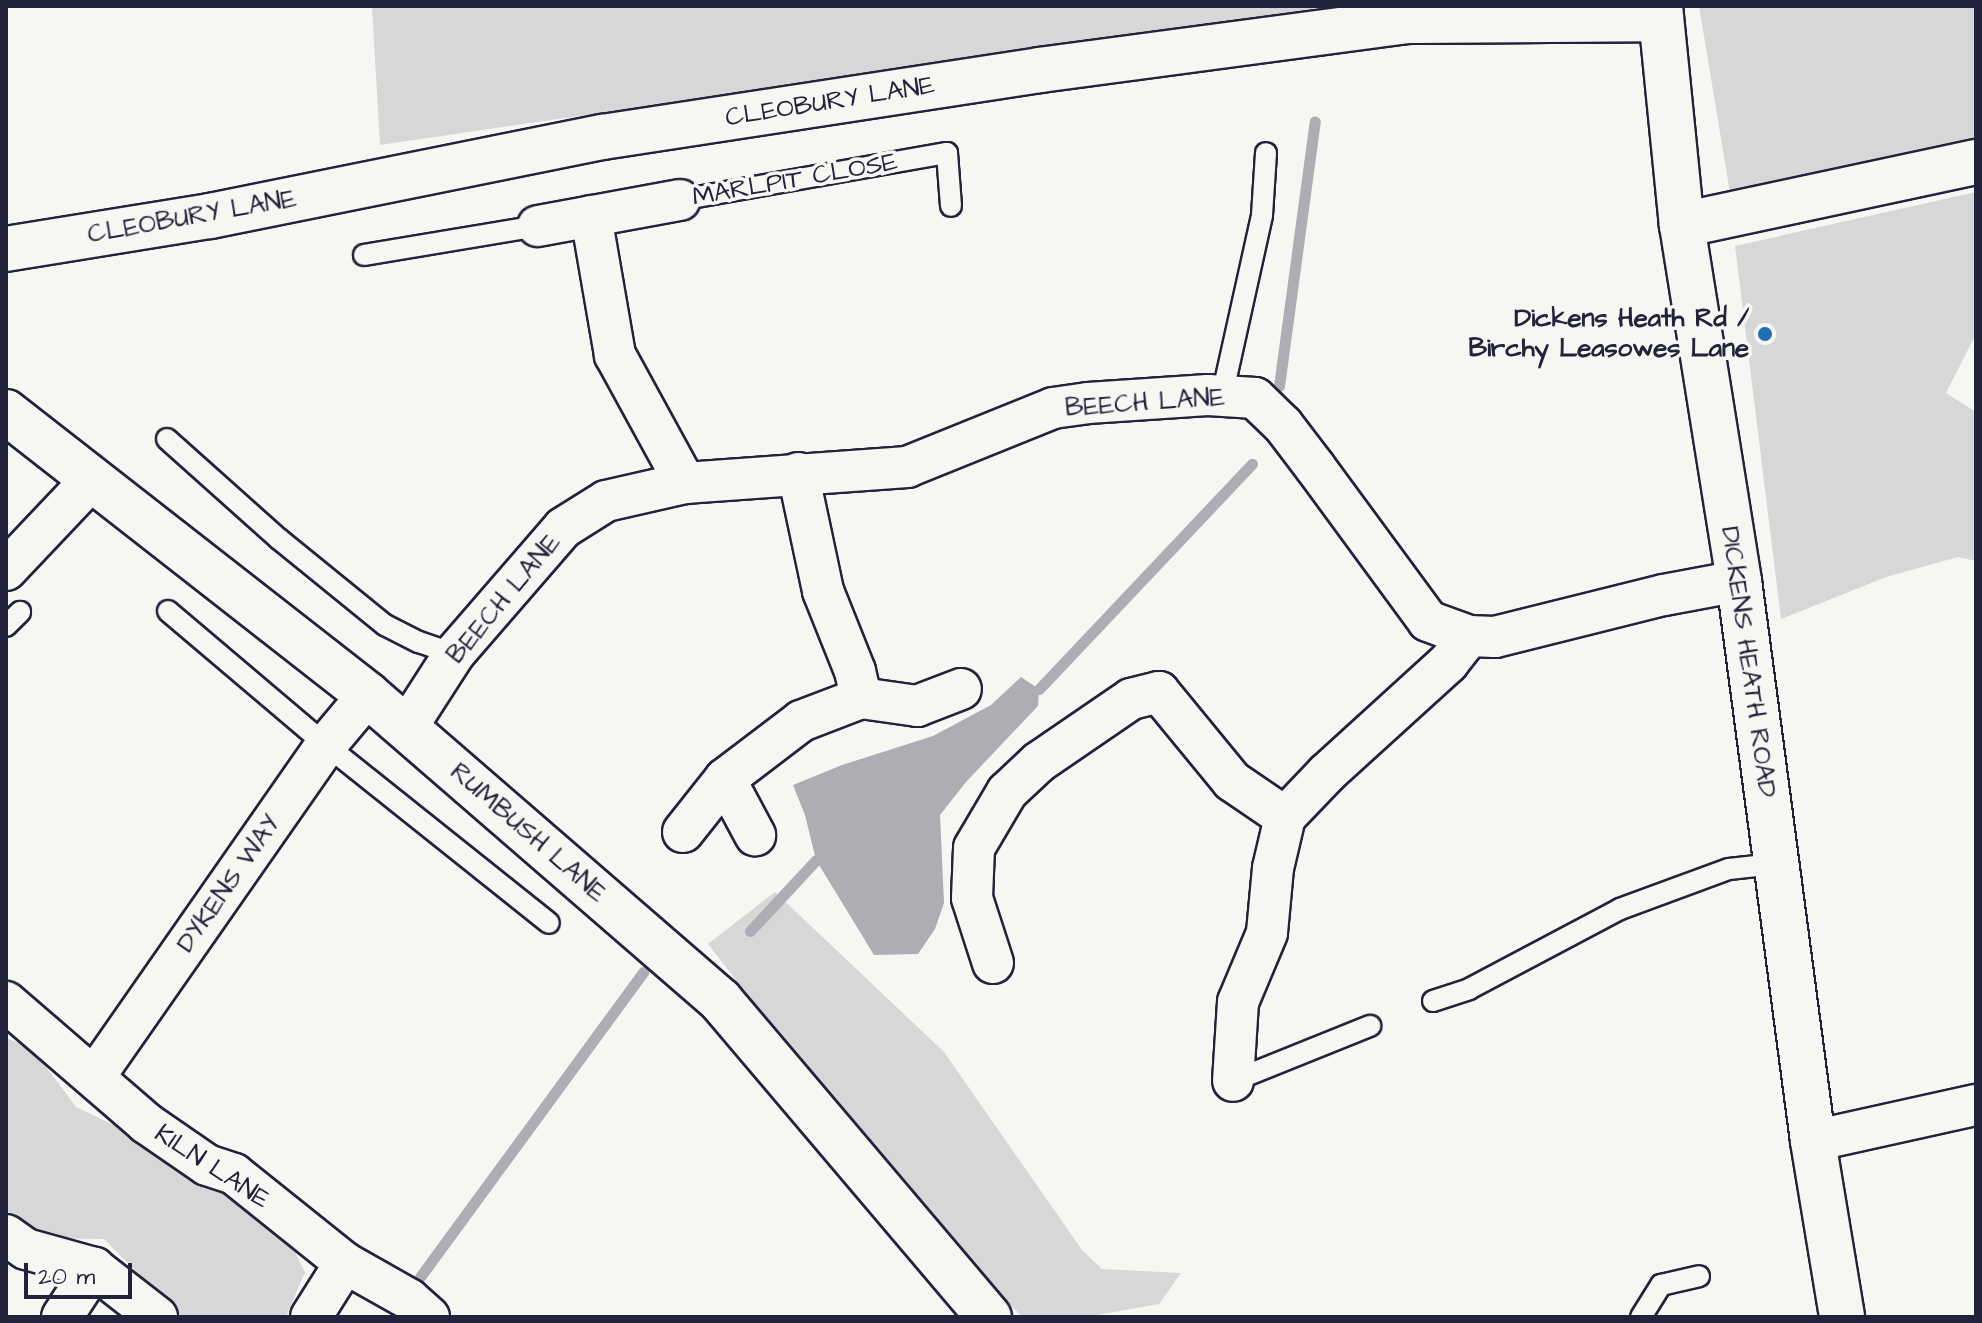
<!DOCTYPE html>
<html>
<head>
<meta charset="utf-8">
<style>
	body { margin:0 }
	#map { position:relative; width:1982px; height:1323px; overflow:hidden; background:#f6f6f2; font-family:"Architects Daughter",sans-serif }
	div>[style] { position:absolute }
	.green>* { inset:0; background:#d7d7d7 }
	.water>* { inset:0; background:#adadb3 }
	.stream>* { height:11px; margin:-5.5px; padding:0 5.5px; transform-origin:5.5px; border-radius:5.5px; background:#adadb3 }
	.roads { filter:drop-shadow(2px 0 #22223b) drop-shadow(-2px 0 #22223b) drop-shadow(0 2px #22223b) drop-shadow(0 -2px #22223b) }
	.lane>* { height:20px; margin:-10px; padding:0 10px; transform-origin:10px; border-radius:10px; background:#f6f6f2 }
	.street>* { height:40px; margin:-20px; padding:0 20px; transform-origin:20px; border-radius:20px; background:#f6f6f2 }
	.secondary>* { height:44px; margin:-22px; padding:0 22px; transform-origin:22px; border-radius:22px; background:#f6f6f2 }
	.dots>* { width:22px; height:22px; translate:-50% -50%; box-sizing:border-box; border:4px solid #f6f6f2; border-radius:50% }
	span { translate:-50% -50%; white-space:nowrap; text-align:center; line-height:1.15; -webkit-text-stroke:7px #f6f6f2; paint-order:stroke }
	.street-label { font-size:26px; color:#22223b }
	.poi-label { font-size:26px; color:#22223b; font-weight:700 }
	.right { translate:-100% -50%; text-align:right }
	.frame { position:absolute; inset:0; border:8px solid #22223b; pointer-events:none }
	.scale { position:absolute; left:24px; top:1263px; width:108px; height:36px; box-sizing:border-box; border:4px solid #22223b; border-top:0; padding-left:10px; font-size:24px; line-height:28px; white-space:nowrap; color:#22223b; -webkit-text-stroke:6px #f6f6f2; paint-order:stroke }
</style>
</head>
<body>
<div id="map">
	<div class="green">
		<i style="clip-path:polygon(372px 6px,1333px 6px,380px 145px)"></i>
		<i style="clip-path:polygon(1699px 6px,1976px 6px,1976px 143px,1731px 199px)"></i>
		<i style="clip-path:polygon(1976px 192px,1976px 334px,1946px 393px,1976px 412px,1976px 561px,1958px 557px,1886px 577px,1781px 619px,1735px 246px)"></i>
		<i style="clip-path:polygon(775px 892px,944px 1052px,1082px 1250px,1102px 1269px,1181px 1273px,1159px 1304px,1086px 1317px,1022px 1317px,858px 1137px,708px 944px)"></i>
		<i style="clip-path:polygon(6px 1038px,32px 1048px,76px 1107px,135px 1135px,259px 1212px,293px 1248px,305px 1272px,286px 1317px,181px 1317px,104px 1239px,33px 1238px,7px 1213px)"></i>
	</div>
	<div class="water">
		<i style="clip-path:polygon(1021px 677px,1039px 689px,1038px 706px,966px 782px,940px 815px,944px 903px,935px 929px,918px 954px,874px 955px,816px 860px,805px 815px,793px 785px,842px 765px,933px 736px,991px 705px)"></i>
	</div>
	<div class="stream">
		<i style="left:1279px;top:386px;width:267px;rotate:-82.3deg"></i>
		<i style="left:1039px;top:689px;width:310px;rotate:-46.6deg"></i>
		<i style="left:750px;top:931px;width:97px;rotate:-47.1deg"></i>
		<i style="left:420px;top:1277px;width:378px;rotate:-53.8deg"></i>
	</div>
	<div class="roads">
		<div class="lane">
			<i style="left:680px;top:200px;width:271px;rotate:-10deg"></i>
			<i style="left:947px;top:153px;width:53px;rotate:85.7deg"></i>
			<i style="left:364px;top:255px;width:176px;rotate:-9.5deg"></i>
			<i style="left:1222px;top:396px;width:185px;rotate:-77.5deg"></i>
			<i style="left:1262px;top:215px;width:62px;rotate:-86.3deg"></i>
			<i style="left:167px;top:439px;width:150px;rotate:41.8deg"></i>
			<i style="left:279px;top:539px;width:136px;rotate:39.1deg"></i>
			<i style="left:385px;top:625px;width:38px;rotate:27deg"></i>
			<i style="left:419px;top:642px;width:37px;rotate:19deg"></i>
			<i style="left:168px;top:611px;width:207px;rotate:40.3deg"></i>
			<i style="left:326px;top:745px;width:285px;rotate:38.6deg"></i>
			<i style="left:6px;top:626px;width:20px;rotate:-45deg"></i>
			<i style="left:1433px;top:1001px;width:38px;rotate:-18deg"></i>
			<i style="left:1469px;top:989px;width:171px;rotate:-27.9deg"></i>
			<i style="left:1620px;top:909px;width:116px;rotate:-20.2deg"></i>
			<i style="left:1729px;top:869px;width:46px;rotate:-6.2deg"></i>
			<i style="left:1233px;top:1081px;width:148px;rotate:-21.9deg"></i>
			<i style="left:1641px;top:1317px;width:38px;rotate:-58deg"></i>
			<i style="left:1661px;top:1285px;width:39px;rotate:-13deg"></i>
		</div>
		<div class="street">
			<i style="left:591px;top:216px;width:141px;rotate:80.2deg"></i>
			<i style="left:615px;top:355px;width:146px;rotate:61.3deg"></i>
			<i style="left:538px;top:226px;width:144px;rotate:-10.4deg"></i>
			<i style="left:798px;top:473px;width:121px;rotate:78deg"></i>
			<i style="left:823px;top:591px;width:86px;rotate:68.2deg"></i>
			<i style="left:855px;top:671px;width:28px;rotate:77deg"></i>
			<i style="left:861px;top:698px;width:57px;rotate:8.1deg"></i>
			<i style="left:917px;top:706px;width:47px;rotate:-21.1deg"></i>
			<i style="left:6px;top:570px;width:125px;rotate:-46.6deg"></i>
			<i style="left:407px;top:727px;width:87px;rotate:-57.2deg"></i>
			<i style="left:454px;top:654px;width:167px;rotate:-49.1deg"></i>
			<i style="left:563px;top:528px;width:51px;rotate:-32.1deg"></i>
			<i style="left:606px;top:501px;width:81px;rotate:-12.8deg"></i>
			<i style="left:685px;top:483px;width:223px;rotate:-4.1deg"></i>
			<i style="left:907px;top:467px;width:157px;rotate:-22deg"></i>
			<i style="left:1053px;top:408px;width:35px;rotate:-8deg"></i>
			<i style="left:1088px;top:403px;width:120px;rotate:-3.8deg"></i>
			<i style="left:1208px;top:395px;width:47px;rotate:3.7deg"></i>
			<i style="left:1255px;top:398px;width:39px;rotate:44deg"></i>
			<i style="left:1283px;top:425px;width:53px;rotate:52.7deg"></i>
			<i style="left:1315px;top:467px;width:191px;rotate:53.7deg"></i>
			<i style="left:1428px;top:621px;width:44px;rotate:20.1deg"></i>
			<i style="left:1469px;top:636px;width:26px;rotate:2deg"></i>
			<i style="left:1495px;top:637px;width:174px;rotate:-14deg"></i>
			<i style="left:1664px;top:595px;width:76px;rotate:-10.6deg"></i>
			<i style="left:725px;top:779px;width:64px;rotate:61.8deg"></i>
			<i style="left:1285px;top:817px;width:61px;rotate:-46.3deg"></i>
			<i style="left:1327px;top:773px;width:164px;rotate:-42.3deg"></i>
			<i style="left:1448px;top:663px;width:34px;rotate:-52deg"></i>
			<i style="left:683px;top:832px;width:68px;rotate:-51.6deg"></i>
			<i style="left:725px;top:779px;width:96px;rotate:-37.3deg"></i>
			<i style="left:801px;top:721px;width:64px;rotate:-21deg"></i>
			<i style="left:993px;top:963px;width:68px;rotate:-107.9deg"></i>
			<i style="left:972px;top:898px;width:50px;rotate:-87.7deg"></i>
			<i style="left:974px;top:848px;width:65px;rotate:-59.5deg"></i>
			<i style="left:1007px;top:792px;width:44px;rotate:-43.2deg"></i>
			<i style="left:1039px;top:762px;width:112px;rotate:-34.4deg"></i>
			<i style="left:1131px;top:699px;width:29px;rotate:-14deg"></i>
			<i style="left:1159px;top:692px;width:115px;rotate:50.6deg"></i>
			<i style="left:1232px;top:781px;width:64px;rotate:34.2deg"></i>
			<i style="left:1285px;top:817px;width:52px;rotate:103.2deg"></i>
			<i style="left:1273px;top:868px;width:65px;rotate:95.3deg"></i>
			<i style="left:1267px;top:933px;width:75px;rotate:112.8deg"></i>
			<i style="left:1238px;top:1002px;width:79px;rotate:93.6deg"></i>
			<i style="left:6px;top:1002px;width:185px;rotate:40.8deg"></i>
			<i style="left:146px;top:1123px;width:74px;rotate:34.5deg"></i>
			<i style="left:207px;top:1165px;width:28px;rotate:18deg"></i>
			<i style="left:234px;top:1174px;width:142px;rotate:38.7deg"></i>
			<i style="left:345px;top:1263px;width:73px;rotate:29.4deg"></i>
			<i style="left:409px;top:1299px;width:27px;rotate:42deg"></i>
			<i style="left:95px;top:1076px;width:404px;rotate:-55.1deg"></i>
			<i style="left:326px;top:745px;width:65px;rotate:-50deg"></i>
			<i style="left:1813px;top:1141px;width:167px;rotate:-12.5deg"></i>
			<i style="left:6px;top:1235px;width:24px;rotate:35deg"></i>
			<i style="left:26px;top:1249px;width:71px;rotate:15.6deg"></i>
			<i style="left:94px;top:1268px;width:80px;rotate:37.9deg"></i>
			<i style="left:62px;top:1317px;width:59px;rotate:-56.9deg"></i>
			<i style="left:311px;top:1317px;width:64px;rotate:-57.8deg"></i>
		</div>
		<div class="secondary">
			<i style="left:1660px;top:6px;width:220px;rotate:84.3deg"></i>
			<i style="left:1682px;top:225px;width:361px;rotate:80.9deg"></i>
			<i style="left:1739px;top:581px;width:565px;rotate:82.47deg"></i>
			<i style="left:1813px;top:1141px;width:178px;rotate:80.6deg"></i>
			<i style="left:1682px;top:225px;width:301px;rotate:-12.1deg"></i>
			<i style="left:6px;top:249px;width:207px;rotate:-9.2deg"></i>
			<i style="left:210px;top:216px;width:401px;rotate:-11.4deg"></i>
			<i style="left:603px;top:137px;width:442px;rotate:-8.7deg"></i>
			<i style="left:1040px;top:70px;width:368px;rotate:-7.6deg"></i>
			<i style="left:1405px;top:21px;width:256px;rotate:-0.4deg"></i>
			<i style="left:6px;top:412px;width:459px;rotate:38deg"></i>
			<i style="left:368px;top:695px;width:466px;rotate:40.9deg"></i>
			<i style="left:720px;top:1000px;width:416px;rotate:49.7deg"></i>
		</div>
	</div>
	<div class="dots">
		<i style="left:1765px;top:334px;background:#1f6fb2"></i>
	</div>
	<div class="street-label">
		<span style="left:830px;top:102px;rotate:-9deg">CLEOBURY LANE</span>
		<span style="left:795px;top:180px;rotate:-10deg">MARLPIT CLOSE</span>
		<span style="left:192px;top:217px;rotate:-10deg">CLEOBURY LANE</span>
		<span style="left:1145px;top:403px;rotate:-4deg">BEECH LANE</span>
		<span style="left:504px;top:599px;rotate:-50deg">BEECH LANE</span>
		<span style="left:1748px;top:662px;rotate:82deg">DICKENS HEATH ROAD</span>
		<span style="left:528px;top:833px;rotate:41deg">RUMBUSH LANE</span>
		<span style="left:229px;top:884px;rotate:-55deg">DYKENS WAY</span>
		<span style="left:212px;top:1167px;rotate:33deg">KILN LANE</span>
	</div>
	<div class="poi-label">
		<span class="right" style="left:1749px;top:334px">Dickens Heath Rd /<br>Birchy Leasowes Lane</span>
	</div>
	<div class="frame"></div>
	<div class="scale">20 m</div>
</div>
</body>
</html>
